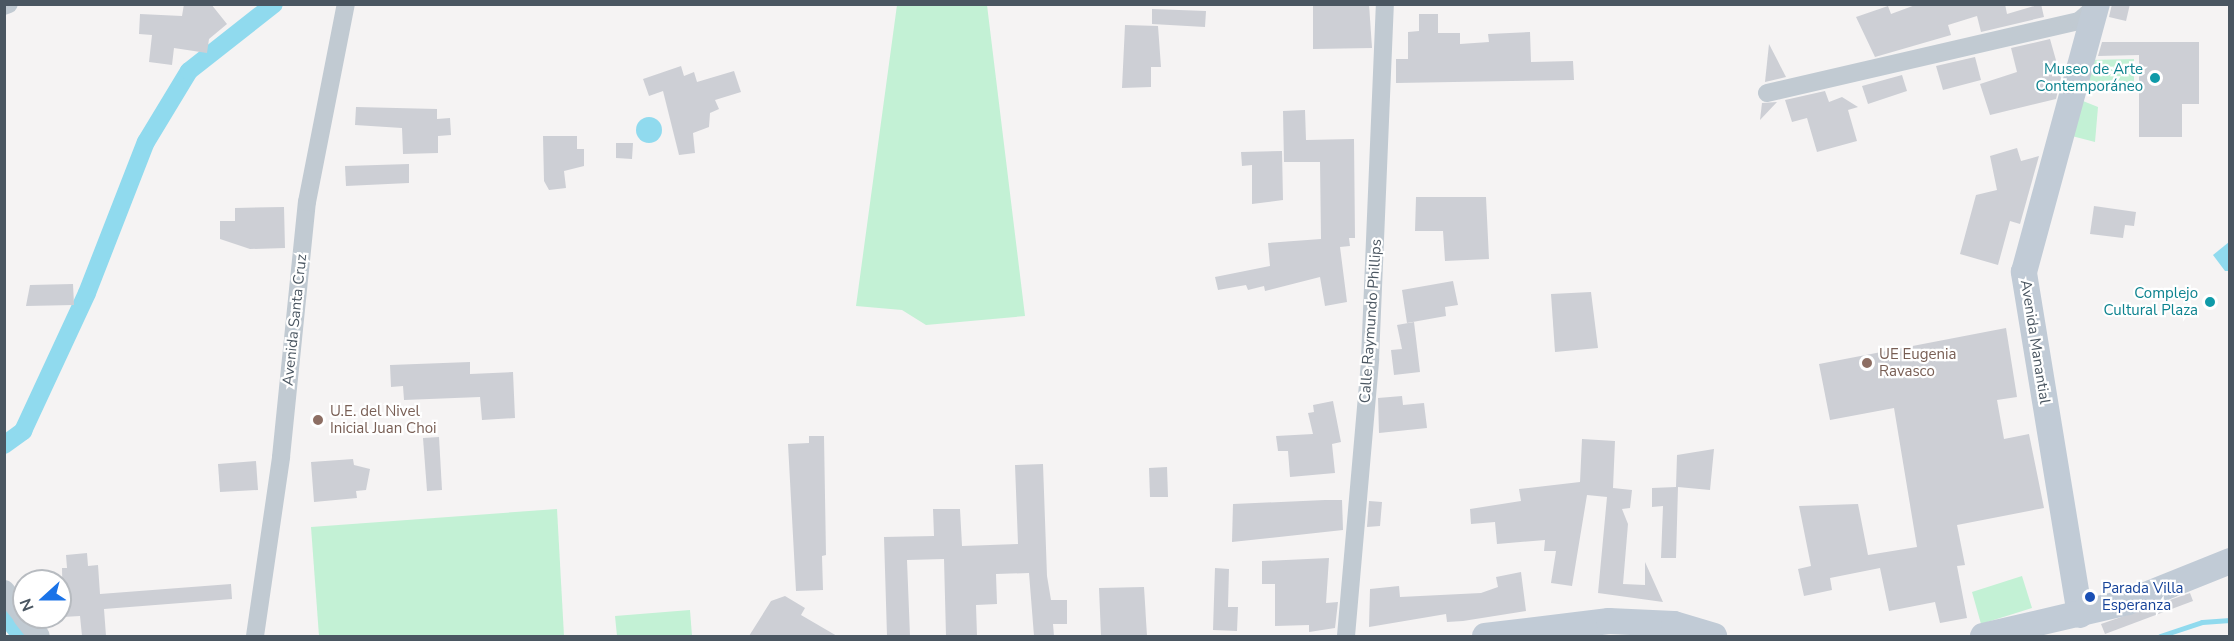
<!DOCTYPE html>
<html>
<head>
<meta charset="utf-8">
<style>
	body { margin:0 }
	#map { position:relative; width:2234px; height:641px; overflow:hidden; background:#f5f3f3; font-family:"Nunito Sans",sans-serif }
	div>[style] { position:absolute }
	.green>* { inset:0; background:#c3f1d5 }
	.water>* { inset:0; background:#90daee }
	.round { border-radius:50% }
	.stream>* { height:5px; margin:-2.5px; padding:0 2.5px; transform-origin:2.5px; border-radius:2.5px; background:#90daee }
	.canal>* { height:18px; margin:-9px; padding:0 9px; transform-origin:9px; border-radius:9px; background:#90daee }
	.building>* { inset:0; background:#cdcfd5 }
	.minor>* { height:18px; margin:-9px; padding:0 9px; transform-origin:9px; border-radius:9px; background:#c1cad2 }
	.tertiary>* { height:22px; margin:-11px; padding:0 11px; transform-origin:11px; border-radius:11px; background:#c1cad2 }
	.secondary>* { height:26px; margin:-13px; padding:0 13px; transform-origin:13px; border-radius:13px; background:#c1cbd6 }
	.dots>* { width:16px; height:16px; translate:-50% -50%; box-sizing:border-box; border:3px solid #fff; border-radius:50% }
	span { translate:-50% -50%; white-space:nowrap; text-align:center; line-height:1.15; -webkit-text-stroke:4.5px #fff; paint-order:stroke }
	.culture-label { font-size:15px; color:#0d838f }
	.right { translate:-100% -50%; text-align:right }
	.street-label { font-size:15px; color:#4a5661 }
	.education-label { font-size:15px; color:#785e54 }
	.left { translate:0 -50%; text-align:left }
	.transit-label { font-size:15px; color:#164399 }
	.frame { position:absolute; inset:0; border:6px solid #4a5661; pointer-events:none }
	.north { position:absolute; left:12px; top:569px; width:60px; height:60px; box-sizing:border-box; background:#fff; border:2px solid #b7bbc0; border-radius:50%; rotate:249deg; font-size:16px; font-weight:700; line-height:24px; text-align:center; color:#4a5661 }
	.north::after { content:''; display:block; margin:auto; width:21px; height:27px; background:#1a73e8; clip-path:polygon(50% 0,100% 100%,50% 72%,0 100%) }
</style>
</head>
<body>
<div id="map">
	<div class="green">
		<i style="clip-path:polygon(897px 5px,987px 5px,1025px 316px,926px 325px,902px 310px,856px 306px)"></i>
		<i style="clip-path:polygon(2134px 59px,2134px 91px,2080px 91px,2089px 60px)"></i>
		<i style="clip-path:polygon(2078px 99px,2098px 107px,2095px 142px,2068px 135px)"></i>
		<i style="clip-path:polygon(557px 509px,564px 636px,319px 636px,311px 527px)"></i>
		<i style="clip-path:polygon(2022px 576px,2032px 608px,1981px 624px,1972px 592px)"></i>
		<i style="clip-path:polygon(690px 610px,692px 636px,617px 636px,615px 616px)"></i>
	</div>
	<div class="water">
		<i class="round" style="left:636px;top:117px;width:26px;height:26px"></i>
		<i style="clip-path:polygon(2229px 242px,2229px 271px,2225px 271px,2213px 255px)"></i>
	</div>
	<div class="stream">
		<i style="left:2160px;top:636px;width:44px;rotate:-18.4deg"></i>
		<i style="left:2202px;top:622px;width:28px;rotate:-4deg"></i>
	</div>
	<div class="canal">
		<i style="left:4px;top:445px;width:24px;rotate:-36deg"></i>
		<i style="left:23px;top:431px;width:152px;rotate:-65.1deg"></i>
		<i style="left:87px;top:293px;width:162px;rotate:-68.7deg"></i>
		<i style="left:146px;top:142px;width:83px;rotate:-58.8deg"></i>
		<i style="left:189px;top:71px;width:108px;rotate:-38.2deg"></i>
		<i style="left:4px;top:614px;width:28px;rotate:52deg"></i>
	</div>
	<div class="building">
		<i style="clip-path:polygon(184px 4px,211px 4px,227px 24px,209px 39px,207px 53px,174px 48px,172px 65px,149px 62px,152px 35px,139px 34px,140px 14px,182px 16px)"></i>
		<i style="clip-path:polygon(1313px 4px,1369px 4px,1372px 48px,1313px 49px)"></i>
		<i style="clip-path:polygon(1918px 4px,2005px 4px,2007px 14px,2041px 4px,2044px 17px,1981px 32px,1977px 16px,1948px 25px,1951px 35px,1875px 57px,1856px 17px,1888px 6px,1891px 14px)"></i>
		<i style="clip-path:polygon(2112px 4px,2130px 4px,2126px 21px,2109px 17px)"></i>
		<i style="clip-path:polygon(1152px 9px,1206px 11px,1205px 27px,1152px 24px)"></i>
		<i style="clip-path:polygon(1419px 14px,1438px 14px,1438px 33px,1460px 33px,1460px 44px,1489px 42px,1488px 34px,1530px 32px,1531px 62px,1573px 61px,1574px 80px,1396px 83px,1396px 59px,1408px 59px,1408px 32px,1419px 31px)"></i>
		<i style="clip-path:polygon(1125px 25px,1158px 26px,1161px 67px,1151px 67px,1151px 87px,1122px 88px)"></i>
		<i style="clip-path:polygon(2050px 39px,2061px 78px,2056px 99px,1990px 115px,1980px 84px,2017px 72px,2011px 48px)"></i>
		<i style="clip-path:polygon(2102px 42px,2199px 42px,2199px 104px,2182px 104px,2182px 137px,2139px 137px,2139px 55px,2098px 56px)"></i>
		<i style="clip-path:polygon(1769px 44px,1786px 77px,1765px 82px)"></i>
		<i style="clip-path:polygon(1975px 57px,1981px 80px,1943px 90px,1936px 66px)"></i>
		<i style="clip-path:polygon(681px 66px,684px 76px,694px 72px,697px 82px,734px 71px,741px 92px,715px 100px,719px 109px,710px 113px,709px 127px,693px 133px,695px 153px,679px 155px,663px 91px,649px 96px,643px 79px)"></i>
		<i style="clip-path:polygon(1902px 75px,1907px 91px,1868px 104px,1862px 86px)"></i>
		<i style="clip-path:polygon(1825px 91px,1829px 102px,1842px 97px,1858px 107px,1848px 110px,1857px 141px,1817px 152px,1807px 118px,1792px 122px,1785px 100px)"></i>
		<i style="clip-path:polygon(1777px 102px,1760px 120px,1762px 103px)"></i>
		<i style="clip-path:polygon(356px 107px,437px 109px,437px 119px,450px 118px,451px 135px,438px 136px,438px 153px,403px 154px,402px 128px,355px 125px)"></i>
		<i style="clip-path:polygon(1305px 110px,1306px 140px,1354px 139px,1355px 238px,1349px 238px,1350px 246px,1340px 247px,1347px 302px,1325px 306px,1320px 277px,1265px 291px,1264px 286px,1248px 290px,1246px 285px,1218px 290px,1215px 277px,1270px 266px,1268px 243px,1321px 239px,1320px 162px,1284px 162px,1283px 111px)"></i>
		<i style="clip-path:polygon(543px 136px,577px 136px,577px 149px,584px 149px,584px 166px,564px 171px,566px 188px,549px 190px,544px 181px)"></i>
		<i style="clip-path:polygon(616px 143px,633px 143px,632px 159px,616px 158px)"></i>
		<i style="clip-path:polygon(2017px 148px,2021px 161px,2039px 156px,2020px 224px,2010px 221px,1998px 265px,1960px 254px,1976px 195px,1997px 190px,1990px 156px)"></i>
		<i style="clip-path:polygon(1282px 151px,1283px 200px,1252px 204px,1252px 165px,1242px 166px,1241px 152px)"></i>
		<i style="clip-path:polygon(409px 164px,409px 183px,346px 186px,345px 166px)"></i>
		<i style="clip-path:polygon(1416px 197px,1486px 197px,1489px 259px,1445px 261px,1443px 231px,1415px 231px)"></i>
		<i style="clip-path:polygon(2094px 206px,2136px 212px,2134px 226px,2125px 225px,2123px 238px,2090px 234px)"></i>
		<i style="clip-path:polygon(284px 207px,285px 248px,250px 249px,220px 239px,220px 221px,235px 221px,235px 208px)"></i>
		<i style="clip-path:polygon(1453px 281px,1458px 305px,1445px 307px,1446px 316px,1407px 323px,1402px 290px)"></i>
		<i style="clip-path:polygon(73px 284px,74px 305px,26px 306px,30px 285px)"></i>
		<i style="clip-path:polygon(1591px 292px,1598px 348px,1555px 352px,1551px 294px)"></i>
		<i style="clip-path:polygon(1414px 322px,1420px 372px,1394px 375px,1391px 350px,1402px 349px,1397px 325px)"></i>
		<i style="clip-path:polygon(2006px 328px,2017px 397px,1997px 400px,2004px 439px,2029px 434px,2044px 508px,1957px 525px,1965px 565px,1957px 566px,1967px 618px,1940px 623px,1935px 602px,1889px 611px,1880px 568px,1830px 578px,1832px 590px,1804px 596px,1798px 569px,1811px 566px,1799px 506px,1858px 504px,1868px 555px,1917px 547px,1894px 408px,1830px 420px,1819px 364px)"></i>
		<i style="clip-path:polygon(470px 362px,470px 374px,513px 372px,515px 418px,482px 420px,480px 397px,404px 400px,403px 386px,391px 387px,390px 365px)"></i>
		<i style="clip-path:polygon(1402px 396px,1403px 405px,1424px 403px,1427px 428px,1379px 433px,1378px 398px)"></i>
		<i style="clip-path:polygon(1333px 401px,1341px 442px,1332px 444px,1335px 473px,1290px 477px,1288px 451px,1278px 451px,1276px 436px,1313px 434px,1308px 413px,1314px 412px,1313px 405px)"></i>
		<i style="clip-path:polygon(809px 436px,824px 436px,826px 555px,822px 556px,823px 590px,796px 591px,788px 444px,809px 443px)"></i>
		<i style="clip-path:polygon(439px 437px,442px 490px,427px 491px,423px 438px)"></i>
		<i style="clip-path:polygon(1582px 439px,1615px 441px,1613px 488px,1632px 490px,1630px 508px,1622px 509px,1628px 524px,1623px 584px,1645px 585px,1645px 562px,1663px 602px,1598px 593px,1607px 497px,1587px 495px,1572px 586px,1551px 583px,1556px 551px,1544px 551px,1545px 540px,1497px 544px,1495px 522px,1471px 524px,1470px 509px,1521px 501px,1519px 489px,1580px 482px)"></i>
		<i style="clip-path:polygon(1714px 449px,1710px 490px,1678px 487px,1676px 558px,1661px 558px,1663px 506px,1652px 507px,1652px 488px,1676px 487px,1677px 455px)"></i>
		<i style="clip-path:polygon(353px 459px,354px 465px,370px 469px,366px 490px,356px 491px,357px 498px,314px 502px,311px 462px)"></i>
		<i style="clip-path:polygon(256px 461px,258px 490px,220px 492px,218px 464px)"></i>
		<i style="clip-path:polygon(1043px 464px,1047px 576px,1051px 600px,1067px 600px,1067px 624px,1053px 624px,1054px 636px,1034px 636px,1029px 573px,996px 574px,997px 604px,976px 605px,977px 636px,946px 636px,944px 559px,907px 560px,910px 636px,887px 636px,884px 537px,934px 536px,933px 509px,960px 509px,962px 546px,1018px 544px,1015px 465px)"></i>
		<i style="clip-path:polygon(1167px 467px,1168px 497px,1150px 497px,1149px 468px)"></i>
		<i style="clip-path:polygon(1325px 500px,1342px 500px,1343px 530px,1232px 542px,1233px 504px)"></i>
		<i style="clip-path:polygon(1369px 501px,1382px 502px,1380px 526px,1367px 527px)"></i>
		<i style="clip-path:polygon(87px 553px,88px 566px,98px 565px,100px 594px,231px 584px,232px 599px,104px 609px,106px 636px,82px 636px,80px 616px,63px 617px,62px 568px,67px 568px,66px 555px)"></i>
		<i style="clip-path:polygon(1329px 558px,1326px 603px,1338px 602px,1335px 628px,1309px 632px,1309px 625px,1275px 626px,1275px 584px,1262px 584px,1262px 561px)"></i>
		<i style="clip-path:polygon(1215px 568px,1229px 569px,1228px 607px,1238px 607px,1237px 631px,1213px 630px)"></i>
		<i style="clip-path:polygon(1521px 572px,1526px 611px,1463px 621px,1447px 622px,1446px 614px,1369px 627px,1370px 589px,1399px 586px,1400px 597px,1481px 593px,1498px 587px,1496px 577px)"></i>
		<i style="clip-path:polygon(1144px 587px,1147px 636px,1101px 636px,1099px 588px)"></i>
		<i style="clip-path:polygon(2190px 593px,2193px 601px,2105px 634px,2101px 624px)"></i>
		<i style="clip-path:polygon(785px 596px,805px 608px,801px 615px,837px 636px,749px 636px,771px 601px)"></i>
	</div>
	<div class="minor">
		<i style="left:4px;top:6px;width:5px;rotate:-22deg"></i>
		<i style="left:1767px;top:93px;width:320px;rotate:-13deg"></i>
		<i style="left:2079px;top:21px;width:23px;rotate:-41deg"></i>
		<i style="left:255px;top:636px;width:181px;rotate:-81.7deg"></i>
		<i style="left:281px;top:457px;width:256px;rotate:-84.2deg"></i>
		<i style="left:307px;top:202px;width:202px;rotate:-78.9deg"></i>
		<i style="left:1346px;top:636px;width:278px;rotate:-85deg"></i>
		<i style="left:1370px;top:359px;width:355px;rotate:-87.6deg"></i>
	</div>
	<div class="tertiary">
		<i style="left:4px;top:591px;width:32px;rotate:51deg"></i>
		<i style="left:24px;top:617px;width:24px;rotate:52deg"></i>
	</div>
	<div class="secondary">
		<i style="left:2080px;top:615px;width:348px;rotate:-99.3deg"></i>
		<i style="left:2024px;top:272px;width:278px;rotate:-74.8deg"></i>
		<i style="left:1485px;top:636px;width:125px;rotate:-6.9deg"></i>
		<i style="left:1609px;top:621px;width:65px;rotate:2.6deg"></i>
		<i style="left:1674px;top:624px;width:42px;rotate:16.7deg"></i>
		<i style="left:1983px;top:636px;width:149px;rotate:-13.2deg"></i>
		<i style="left:2128px;top:602px;width:110px;rotate:-21.9deg"></i>
	</div>
	<div class="dots">
		<i style="left:2155px;top:78px;background:#0f9aa8"></i>
		<i style="left:2210px;top:302px;background:#0f9aa8"></i>
		<i style="left:1867px;top:363px;background:#8d6e63"></i>
		<i style="left:318px;top:420px;background:#8d6e63"></i>
		<i style="left:2090px;top:597px;background:#1a4fb4"></i>
	</div>
	<div class="culture-label">
		<span class="right" style="left:2143px;top:78px">Museo de Arte<br>Contemporáneo</span>
		<span class="right" style="left:2198px;top:302px">Complejo<br>Cultural Plaza</span>
	</div>
	<div class="street-label">
		<span style="left:295px;top:320px;rotate:-84deg">Avenida Santa Cruz</span>
		<span style="left:1371px;top:321px;rotate:-86deg">Calle Raymundo Phillips</span>
		<span style="left:2035px;top:342px;rotate:81deg">Avenida Manantial</span>
	</div>
	<div class="education-label">
		<span class="left" style="left:1879px;top:363px">UE Eugenia<br>Ravasco</span>
		<span class="left" style="left:330px;top:420px">U.E. del Nivel<br>Inicial Juan Choi</span>
	</div>
	<div class="transit-label">
		<span class="left" style="left:2102px;top:597px">Parada Villa<br>Esperanza</span>
	</div>
	<div class="frame"></div>
	<div class="north">N</div>
</div>
</body>
</html>
